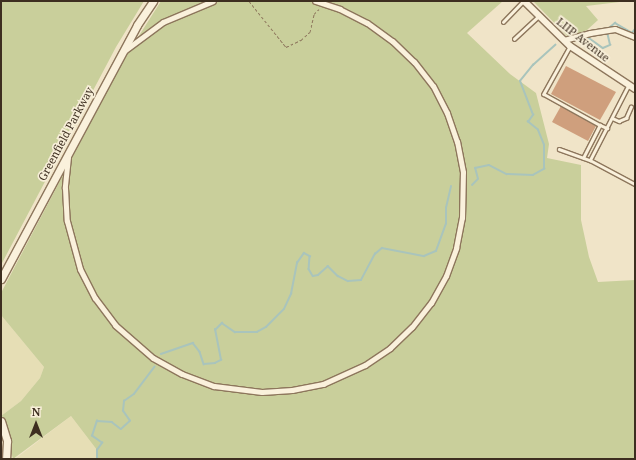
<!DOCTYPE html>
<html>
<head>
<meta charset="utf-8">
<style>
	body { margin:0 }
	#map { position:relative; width:636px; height:460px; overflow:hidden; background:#f0e4c8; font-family:"Noto Serif",serif }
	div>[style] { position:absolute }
	.farmland>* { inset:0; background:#e6deb5 }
	.green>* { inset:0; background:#c9cf9b }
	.stream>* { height:1.5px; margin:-0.75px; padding:0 0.75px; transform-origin:0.75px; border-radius:0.75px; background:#a9c4bc }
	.building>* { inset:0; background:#cf9f7d }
	.path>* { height:1px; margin-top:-0.5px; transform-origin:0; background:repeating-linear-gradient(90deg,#8d765c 0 3px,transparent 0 5px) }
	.roads { filter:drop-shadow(1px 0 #8d765c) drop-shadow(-1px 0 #8d765c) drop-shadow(0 1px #8d765c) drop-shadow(0 -1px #8d765c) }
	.service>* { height:2.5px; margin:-1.25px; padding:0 1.25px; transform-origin:1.25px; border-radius:1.25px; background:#faf1dc }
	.minor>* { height:5px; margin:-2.5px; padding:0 2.5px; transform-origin:2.5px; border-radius:2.5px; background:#faf1dc }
	.tertiary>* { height:6px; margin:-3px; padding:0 3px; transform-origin:3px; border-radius:3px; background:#faf1dc }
	.secondary>* { height:7px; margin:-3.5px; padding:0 3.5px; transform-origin:3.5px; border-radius:3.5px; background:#faf1dc }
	span { translate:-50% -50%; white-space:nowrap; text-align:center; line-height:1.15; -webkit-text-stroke:3.5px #f7eed8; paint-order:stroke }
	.street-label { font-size:11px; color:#3d2e20 }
	.frame { position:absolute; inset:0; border:2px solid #3d2e20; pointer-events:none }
	.north { position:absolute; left:16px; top:404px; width:40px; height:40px; -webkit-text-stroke:3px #f7eed8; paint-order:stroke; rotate:0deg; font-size:11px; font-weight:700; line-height:16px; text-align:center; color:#3d2e20 }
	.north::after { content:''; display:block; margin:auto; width:14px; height:18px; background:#3d2e20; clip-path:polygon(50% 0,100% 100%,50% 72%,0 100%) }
</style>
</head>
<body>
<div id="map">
	<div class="farmland">
		<i style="clip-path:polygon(1px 315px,44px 367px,40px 378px,21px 401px,1px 416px)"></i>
		<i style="clip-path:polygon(71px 416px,97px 450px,97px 459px,15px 459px)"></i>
	</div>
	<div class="green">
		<i style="clip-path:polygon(1px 1px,144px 1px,116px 47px,1px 265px)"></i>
		<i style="clip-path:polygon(161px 1px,503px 1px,467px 33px,510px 74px,536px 93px,549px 144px,547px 158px,581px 165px,581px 220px,589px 257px,598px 282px,635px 280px,635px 459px,97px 459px,97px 450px,71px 416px,13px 459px,1px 416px,21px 401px,40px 378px,44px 367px,1px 315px,1px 293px,123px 61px)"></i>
		<i style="clip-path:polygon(533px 1px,628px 1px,586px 6px,598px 20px,587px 30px,569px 38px)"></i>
	</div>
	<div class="stream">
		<i style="left:609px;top:28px;width:8px;rotate:-40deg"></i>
		<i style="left:615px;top:23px;width:20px;rotate:30deg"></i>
		<i style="left:632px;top:33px;width:5px;rotate:-53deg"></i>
		<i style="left:585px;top:35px;width:22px;rotate:36deg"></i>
		<i style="left:603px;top:48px;width:8px;rotate:-23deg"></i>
		<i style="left:610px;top:45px;width:13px;rotate:-103deg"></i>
		<i style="left:472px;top:185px;width:8px;rotate:-45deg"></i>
		<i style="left:478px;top:179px;width:11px;rotate:-105deg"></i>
		<i style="left:475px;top:168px;width:14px;rotate:-12deg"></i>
		<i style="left:489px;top:165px;width:20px;rotate:27deg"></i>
		<i style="left:507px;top:174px;width:26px;rotate:2deg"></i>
		<i style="left:533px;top:175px;width:13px;rotate:-29deg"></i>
		<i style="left:544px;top:169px;width:24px;rotate:-90deg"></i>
		<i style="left:544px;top:145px;width:16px;rotate:-112deg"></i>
		<i style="left:538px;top:130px;width:13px;rotate:-141deg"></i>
		<i style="left:528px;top:122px;width:9px;rotate:-54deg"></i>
		<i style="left:533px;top:115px;width:36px;rotate:-111deg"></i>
		<i style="left:520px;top:81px;width:21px;rotate:-51deg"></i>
		<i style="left:533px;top:65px;width:30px;rotate:-42deg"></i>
		<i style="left:161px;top:354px;width:34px;rotate:-19deg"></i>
		<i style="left:193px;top:343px;width:11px;rotate:52deg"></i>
		<i style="left:200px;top:352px;width:13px;rotate:72deg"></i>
		<i style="left:204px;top:364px;width:11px;rotate:-5deg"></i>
		<i style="left:215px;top:363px;width:7px;rotate:-27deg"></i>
		<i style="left:221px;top:360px;width:31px;rotate:-101deg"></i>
		<i style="left:215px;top:330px;width:10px;rotate:-45deg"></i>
		<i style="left:222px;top:323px;width:16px;rotate:35deg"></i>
		<i style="left:235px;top:332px;width:22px"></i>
		<i style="left:257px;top:332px;width:10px;rotate:-29deg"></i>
		<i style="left:266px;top:327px;width:25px;rotate:-45deg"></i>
		<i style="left:284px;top:309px;width:17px;rotate:-65deg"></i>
		<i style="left:291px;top:294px;width:32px;rotate:-79deg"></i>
		<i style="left:297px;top:263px;width:12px;rotate:-55deg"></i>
		<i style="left:304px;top:253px;width:7px;rotate:27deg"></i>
		<i style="left:310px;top:256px;width:13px;rotate:94deg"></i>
		<i style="left:309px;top:269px;width:8px;rotate:60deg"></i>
		<i style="left:313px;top:276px;width:5px;rotate:-11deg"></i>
		<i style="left:318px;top:275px;width:13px;rotate:-42deg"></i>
		<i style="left:328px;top:266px;width:14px;rotate:45deg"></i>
		<i style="left:338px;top:276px;width:11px;rotate:27deg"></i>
		<i style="left:348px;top:281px;width:13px;rotate:-4deg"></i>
		<i style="left:361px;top:280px;width:30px;rotate:-62deg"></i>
		<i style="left:375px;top:254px;width:9px;rotate:-41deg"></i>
		<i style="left:382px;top:248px;width:43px;rotate:10.8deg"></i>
		<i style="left:424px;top:256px;width:13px;rotate:-23deg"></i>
		<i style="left:436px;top:251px;width:29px;rotate:-70deg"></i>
		<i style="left:446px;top:224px;width:16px;rotate:-90deg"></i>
		<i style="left:446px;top:208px;width:22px;rotate:-77deg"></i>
		<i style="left:97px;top:459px;width:9px;rotate:-90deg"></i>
		<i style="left:97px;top:450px;width:9px;rotate:-54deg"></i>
		<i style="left:102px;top:443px;width:12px;rotate:-145deg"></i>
		<i style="left:92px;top:436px;width:16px;rotate:-72deg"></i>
		<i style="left:97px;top:421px;width:15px;rotate:4deg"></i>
		<i style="left:112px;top:422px;width:11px;rotate:38deg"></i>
		<i style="left:121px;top:429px;width:12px;rotate:-42deg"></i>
		<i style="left:130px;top:421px;width:12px;rotate:-125deg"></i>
		<i style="left:123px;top:411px;width:10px;rotate:-84deg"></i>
		<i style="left:124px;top:401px;width:12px;rotate:-35deg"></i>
		<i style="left:134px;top:394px;width:34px;rotate:-53deg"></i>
	</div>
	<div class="building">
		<i style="clip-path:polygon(566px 66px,616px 92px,600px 120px,551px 94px)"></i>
		<i style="clip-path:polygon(561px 106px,596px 126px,588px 141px,552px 122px)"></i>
	</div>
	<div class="path">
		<i style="left:249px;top:1px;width:59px;rotate:51.2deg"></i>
		<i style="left:286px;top:47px;width:17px;rotate:-25deg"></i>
		<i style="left:301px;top:40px;width:12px;rotate:-42deg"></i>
		<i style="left:310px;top:32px;width:18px;rotate:-77deg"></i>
		<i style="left:314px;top:14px;width:7px;rotate:-45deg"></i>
	</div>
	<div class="roads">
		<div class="service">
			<i style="left:503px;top:22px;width:29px;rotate:-46deg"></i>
			<i style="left:514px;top:39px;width:33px;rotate:-43deg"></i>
			<i style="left:570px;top:47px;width:54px;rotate:119deg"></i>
			<i style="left:544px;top:94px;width:64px;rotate:29deg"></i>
			<i style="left:612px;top:118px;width:8px;rotate:23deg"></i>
			<i style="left:619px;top:121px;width:8px;rotate:-23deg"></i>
			<i style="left:626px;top:118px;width:12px;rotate:-66deg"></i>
			<i style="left:559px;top:149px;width:33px;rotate:20deg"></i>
			<i style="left:590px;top:160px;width:51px;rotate:28.1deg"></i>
			<i style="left:583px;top:158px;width:37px;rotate:-63deg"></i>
			<i style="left:600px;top:125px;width:8px;rotate:23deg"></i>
			<i style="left:590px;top:160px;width:83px;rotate:-62.8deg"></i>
		</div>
		<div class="minor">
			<i style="left:564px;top:40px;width:27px;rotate:-15deg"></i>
			<i style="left:590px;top:33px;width:25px;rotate:-9deg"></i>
			<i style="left:615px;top:29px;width:22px;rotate:22deg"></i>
			<i style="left:124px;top:51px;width:49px;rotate:-36.6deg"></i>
			<i style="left:163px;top:22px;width:54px;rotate:-22.8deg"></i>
			<i style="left:68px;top:157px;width:31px;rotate:96deg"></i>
			<i style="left:65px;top:188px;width:33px;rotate:87deg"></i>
			<i style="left:67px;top:221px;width:50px;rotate:74.8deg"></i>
			<i style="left:80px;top:269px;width:33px;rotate:63deg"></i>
			<i style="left:95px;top:298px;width:34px;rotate:53deg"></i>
			<i style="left:115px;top:325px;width:50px;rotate:41deg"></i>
			<i style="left:153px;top:358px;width:33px;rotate:29deg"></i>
			<i style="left:182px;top:374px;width:34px;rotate:21deg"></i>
			<i style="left:214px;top:386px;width:48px;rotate:7.1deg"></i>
			<i style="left:262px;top:392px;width:30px;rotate:-4deg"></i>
			<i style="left:292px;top:390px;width:32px;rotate:-11deg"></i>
			<i style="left:323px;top:384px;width:46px;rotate:-24.3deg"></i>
			<i style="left:365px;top:365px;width:30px;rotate:-34deg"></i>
			<i style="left:390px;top:348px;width:30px;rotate:-44deg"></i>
			<i style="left:412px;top:327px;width:31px;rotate:-52deg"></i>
			<i style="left:431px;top:303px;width:31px;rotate:-61deg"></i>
			<i style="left:446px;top:276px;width:30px;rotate:-70deg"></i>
			<i style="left:456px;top:248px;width:31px;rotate:-79deg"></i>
			<i style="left:462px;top:218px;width:46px;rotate:-88.8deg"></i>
			<i style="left:463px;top:172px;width:31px;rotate:-101deg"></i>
			<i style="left:457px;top:142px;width:31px;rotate:-109deg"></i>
			<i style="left:447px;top:113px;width:30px;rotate:-117deg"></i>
			<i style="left:433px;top:86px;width:31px;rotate:-128deg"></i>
			<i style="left:414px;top:62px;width:30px;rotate:-136deg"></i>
			<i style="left:392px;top:41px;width:31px;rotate:-144deg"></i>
			<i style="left:367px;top:23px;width:30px;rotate:-153deg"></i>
			<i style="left:340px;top:9px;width:26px;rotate:-162deg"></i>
		</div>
		<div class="tertiary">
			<i style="left:524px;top:1px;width:64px;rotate:44.4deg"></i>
			<i style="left:570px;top:46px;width:78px;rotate:33.5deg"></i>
		</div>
		<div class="secondary">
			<i style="left:1px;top:279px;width:288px;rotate:-61.8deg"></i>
			<i style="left:137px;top:25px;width:29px;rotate:-56deg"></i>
			<i style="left:1px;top:421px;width:21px;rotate:73deg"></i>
			<i style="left:7px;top:441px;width:18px;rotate:93deg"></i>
		</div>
	</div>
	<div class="street-label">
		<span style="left:583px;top:40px;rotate:38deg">LIIP Avenue</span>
		<span style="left:66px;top:134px;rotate:-62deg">Greenfield Parkway</span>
	</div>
	<div class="frame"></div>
	<div class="north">N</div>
</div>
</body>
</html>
